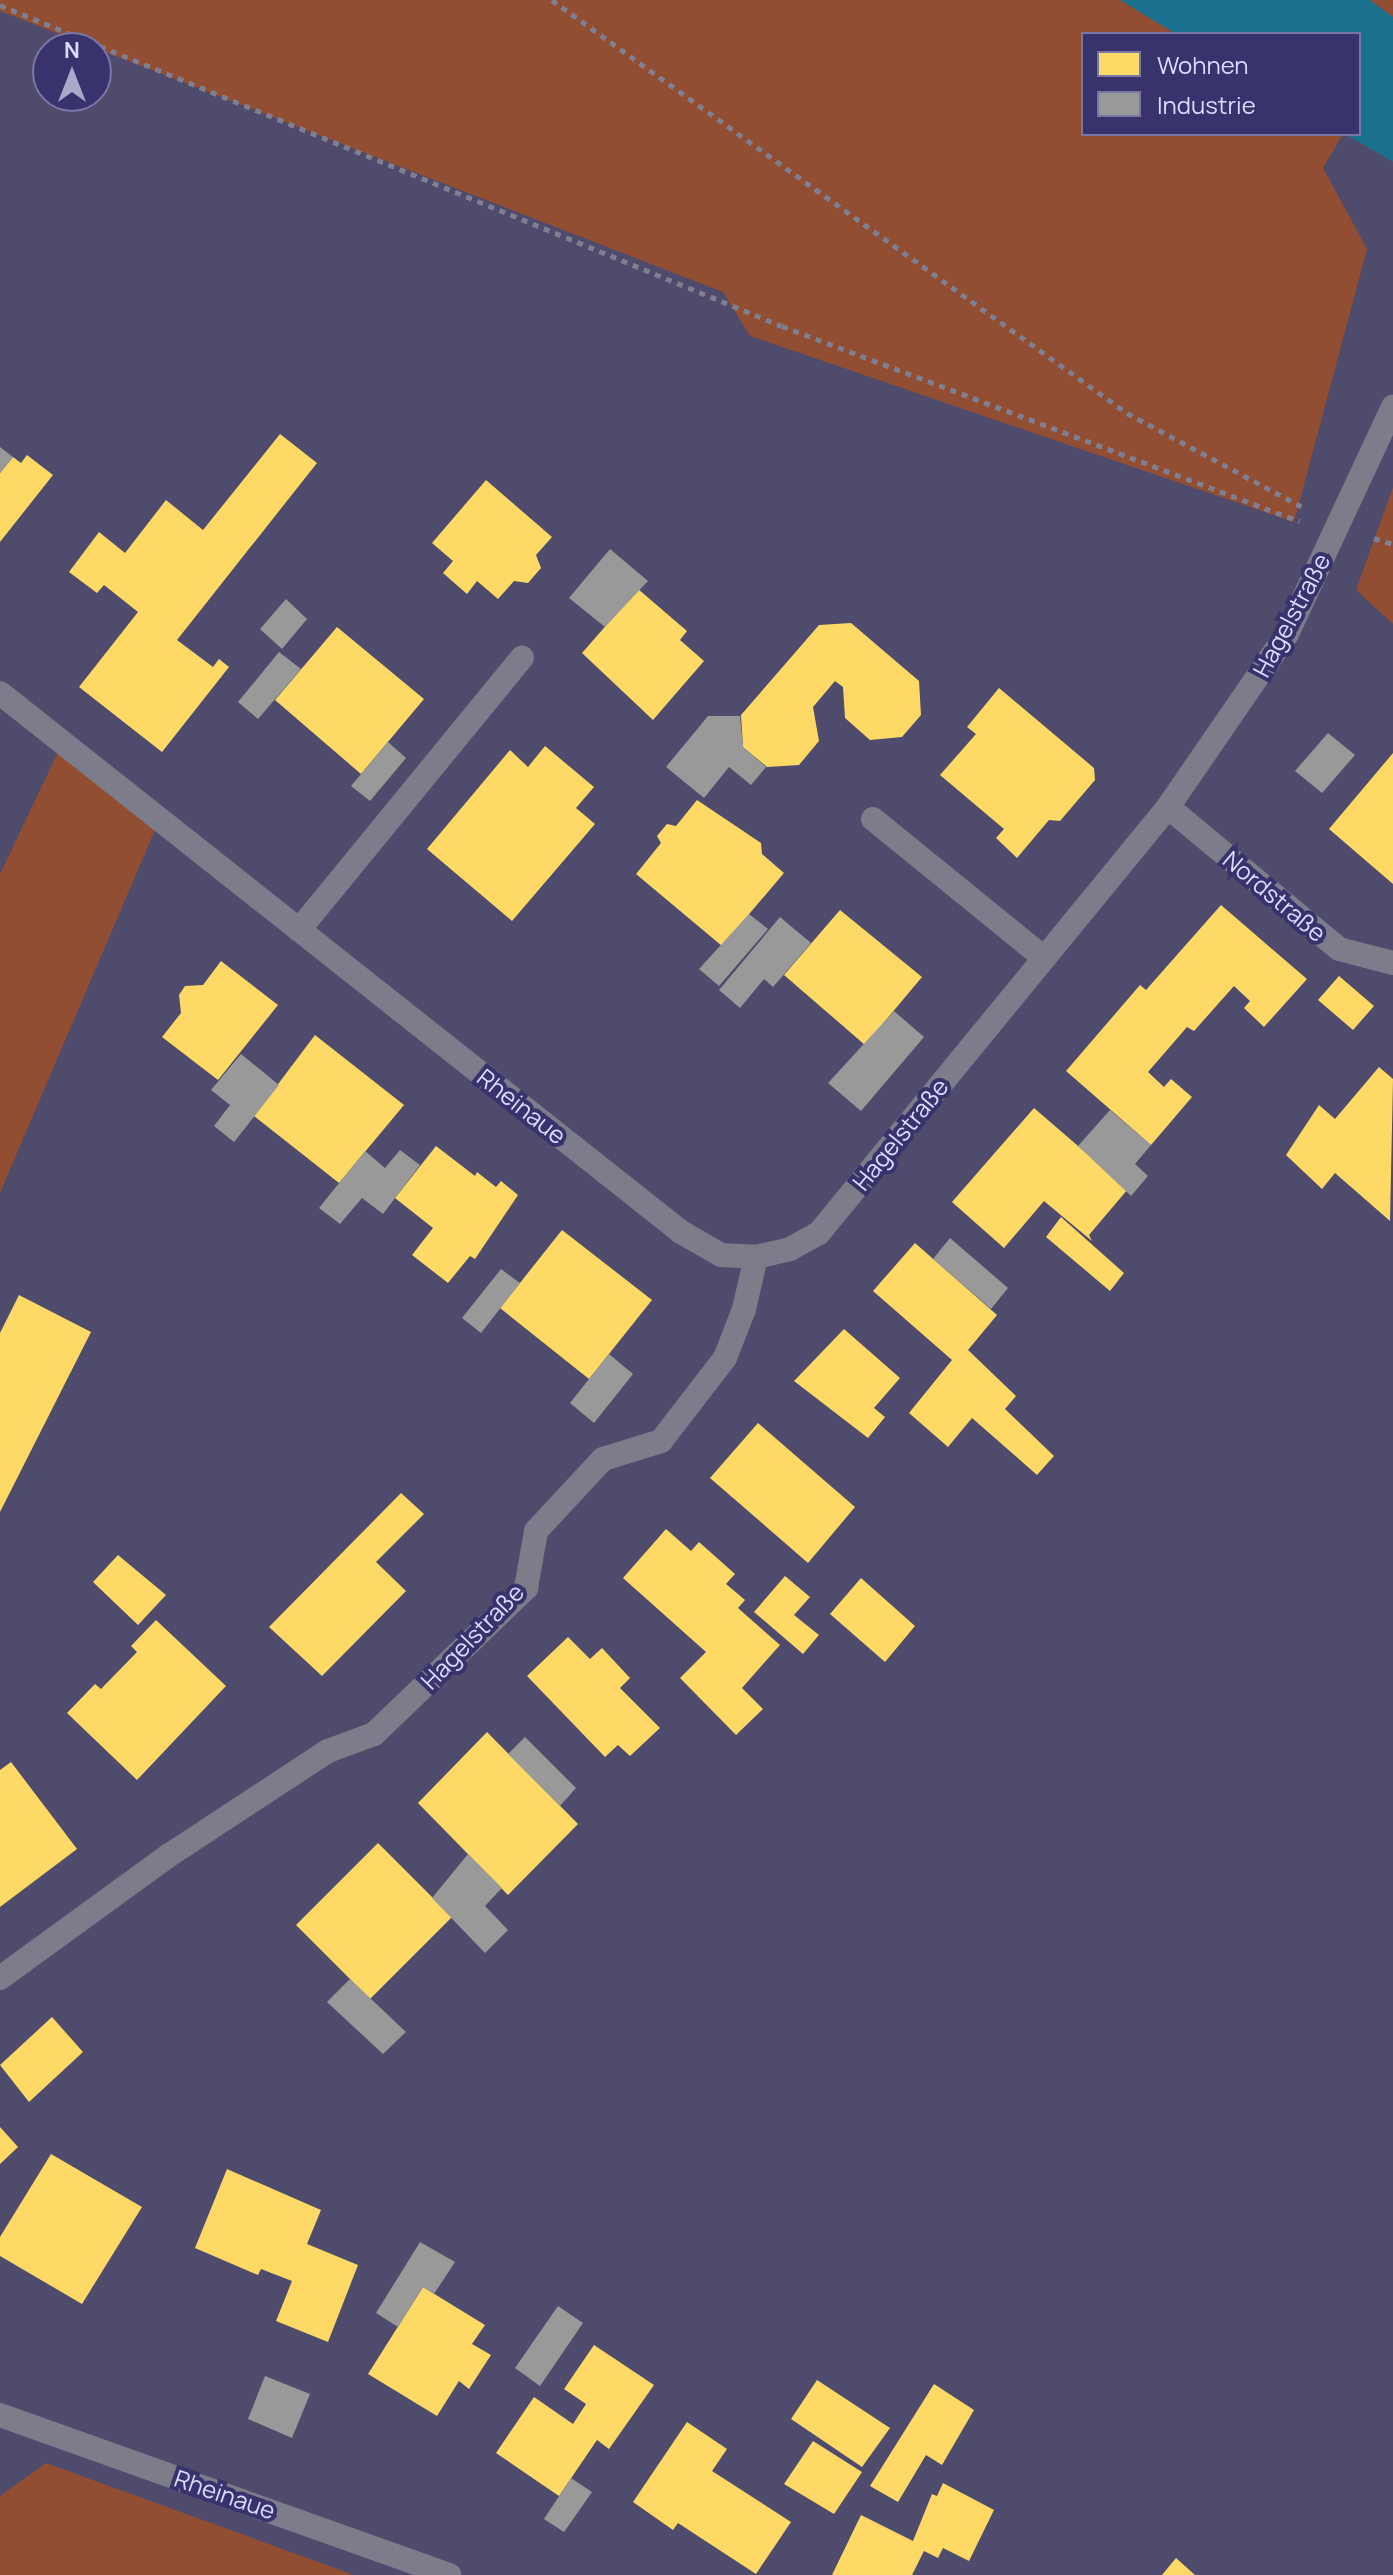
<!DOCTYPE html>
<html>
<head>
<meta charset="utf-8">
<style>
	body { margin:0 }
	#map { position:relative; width:1393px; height:2575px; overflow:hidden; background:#4e4b6c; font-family:Manrope,sans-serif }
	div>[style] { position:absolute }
	.green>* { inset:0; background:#924e32 }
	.water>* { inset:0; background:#1a708e }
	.homes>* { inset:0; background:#ffd966 }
	.industry>* { inset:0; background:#999 }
	.path>* { height:5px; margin-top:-2.5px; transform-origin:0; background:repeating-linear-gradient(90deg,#807f91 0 6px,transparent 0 12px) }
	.street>* { height:24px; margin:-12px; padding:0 12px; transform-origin:12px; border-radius:12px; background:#7c7c8a }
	span { translate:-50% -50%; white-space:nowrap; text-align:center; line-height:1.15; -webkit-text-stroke:8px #39336d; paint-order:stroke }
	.street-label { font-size:24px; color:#dadbfe }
	.legend { position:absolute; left:1081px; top:32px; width:280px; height:104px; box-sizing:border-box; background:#39336d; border:2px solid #7976a7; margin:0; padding:10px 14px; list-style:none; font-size:24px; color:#dadbfe }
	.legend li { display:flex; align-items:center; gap:16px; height:40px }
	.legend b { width:40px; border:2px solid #7976a7 }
	.north { position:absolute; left:32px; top:32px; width:80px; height:80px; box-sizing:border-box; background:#39336d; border:2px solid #7976a7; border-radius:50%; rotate:0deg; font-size:22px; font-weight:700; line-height:32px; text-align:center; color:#dadbfe }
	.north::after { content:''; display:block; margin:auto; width:28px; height:36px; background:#a9a9cb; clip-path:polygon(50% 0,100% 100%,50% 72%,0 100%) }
</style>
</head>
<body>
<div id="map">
	<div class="green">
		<i style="clip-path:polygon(0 0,1393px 0,1393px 162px,1345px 134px,1359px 134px,1359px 34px,1083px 34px,1083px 134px,1343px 134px,1323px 168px,1367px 249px,1294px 522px,750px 336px,723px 292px,0 11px)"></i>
		<i style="clip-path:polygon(1393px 487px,1393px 624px,1356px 590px)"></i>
		<i style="clip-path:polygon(59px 750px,157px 825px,0 1193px,0 874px)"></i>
		<i style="clip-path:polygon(46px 2463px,354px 2575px,0 2575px,0 2496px)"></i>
	</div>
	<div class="water">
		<i style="clip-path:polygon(1120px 0,1370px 0,1393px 17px,1393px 162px,1345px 134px,1359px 134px,1359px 34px,1176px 34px)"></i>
	</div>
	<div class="homes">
		<i style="clip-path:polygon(280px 434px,317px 463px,177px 640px,213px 667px,219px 659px,229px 667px,162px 752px,79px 687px,138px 612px,104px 585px,97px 593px,69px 572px,99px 532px,125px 553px,166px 500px,203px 530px)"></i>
		<i style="clip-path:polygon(27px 455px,53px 475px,0 542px,0 473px,13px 457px,21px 463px)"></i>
		<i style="clip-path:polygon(486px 480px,552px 537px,536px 555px,541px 568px,528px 583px,514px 581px,498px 599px,477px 581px,467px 594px,443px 573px,453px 561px,432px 543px)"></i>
		<i style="clip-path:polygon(638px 589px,687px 631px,680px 640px,704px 661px,653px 720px,582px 653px)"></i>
		<i style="clip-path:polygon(851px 623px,919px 681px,921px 715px,902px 737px,870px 740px,845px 718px,843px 687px,835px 681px,813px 707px,819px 741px,799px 765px,767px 767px,743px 747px,741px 715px,819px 625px)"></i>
		<i style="clip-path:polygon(337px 627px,424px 699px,361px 774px,275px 700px)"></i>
		<i style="clip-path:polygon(999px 688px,1094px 768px,1095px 780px,1060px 821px,1049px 820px,1017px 858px,996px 838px,1004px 829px,940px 775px,976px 734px,967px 727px)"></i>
		<i style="clip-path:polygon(545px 746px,594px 787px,576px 808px,595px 824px,512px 921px,427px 849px,510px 750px,528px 767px)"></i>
		<i style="clip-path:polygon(1393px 753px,1393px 884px,1329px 829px)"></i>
		<i style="clip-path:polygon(697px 800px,761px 843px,762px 854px,784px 873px,722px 946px,636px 874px,661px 843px,657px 836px,667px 824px,676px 826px)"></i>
		<i style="clip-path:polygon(1221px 905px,1307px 979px,1264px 1027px,1244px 1008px,1250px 1001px,1234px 986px,1194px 1031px,1187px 1027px,1148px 1072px,1164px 1087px,1171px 1079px,1192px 1097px,1151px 1145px,1066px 1071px,1140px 985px,1146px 990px)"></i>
		<i style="clip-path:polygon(840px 910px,922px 977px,865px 1045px,784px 975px)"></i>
		<i style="clip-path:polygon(221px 961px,278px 1005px,218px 1080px,162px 1037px,181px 1013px,179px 995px,185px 986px,203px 985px)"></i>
		<i style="clip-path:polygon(1339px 976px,1374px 1006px,1353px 1030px,1318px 1000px)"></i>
		<i style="clip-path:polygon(315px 1035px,404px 1105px,339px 1183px,254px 1116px)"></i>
		<i style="clip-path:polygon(1379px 1067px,1393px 1079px,1390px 1221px,1335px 1173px,1322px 1189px,1286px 1155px,1319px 1105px,1335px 1119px)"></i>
		<i style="clip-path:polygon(1034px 1108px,1128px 1189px,1089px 1235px,1092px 1241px,1044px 1201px,1004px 1248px,952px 1202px)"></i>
		<i style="clip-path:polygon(436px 1146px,475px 1176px,477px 1172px,496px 1187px,501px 1181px,518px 1195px,475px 1259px,470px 1256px,448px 1283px,412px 1255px,433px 1228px,395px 1198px)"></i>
		<i style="clip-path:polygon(1061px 1217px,1124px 1273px,1110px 1291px,1046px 1237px)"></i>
		<i style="clip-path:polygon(562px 1230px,652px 1300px,589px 1379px,500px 1308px)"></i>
		<i style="clip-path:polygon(915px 1243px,997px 1315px,968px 1350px,1016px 1396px,1005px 1409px,1054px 1456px,1037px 1475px,972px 1418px,948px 1447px,909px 1413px,952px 1360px,873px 1291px)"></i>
		<i style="clip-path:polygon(19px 1295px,91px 1332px,0 1512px,0 1333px)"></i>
		<i style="clip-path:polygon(844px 1329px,900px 1378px,874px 1408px,885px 1417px,868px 1438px,794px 1381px)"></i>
		<i style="clip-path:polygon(758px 1423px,855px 1507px,808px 1563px,710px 1478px)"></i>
		<i style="clip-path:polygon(401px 1493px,424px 1514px,376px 1562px,406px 1591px,322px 1676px,269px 1627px)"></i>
		<i style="clip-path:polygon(666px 1529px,691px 1551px,699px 1542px,735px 1574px,726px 1584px,745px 1600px,738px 1608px,780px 1645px,742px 1688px,763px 1709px,736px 1735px,680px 1678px,706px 1652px,623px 1578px)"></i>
		<i style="clip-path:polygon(118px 1555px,166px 1595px,138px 1625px,93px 1582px)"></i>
		<i style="clip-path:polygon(785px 1576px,810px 1597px,794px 1615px,819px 1635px,803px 1654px,754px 1612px)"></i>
		<i style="clip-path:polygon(861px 1578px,915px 1626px,885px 1662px,830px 1614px)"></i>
		<i style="clip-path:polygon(156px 1620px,226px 1686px,137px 1780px,67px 1713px,95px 1684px,101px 1689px,137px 1652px,131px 1646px)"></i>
		<i style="clip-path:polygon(568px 1637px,590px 1659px,602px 1648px,630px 1678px,620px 1688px,660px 1728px,630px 1756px,618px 1745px,605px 1757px,527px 1676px)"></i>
		<i style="clip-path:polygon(487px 1732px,578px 1824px,508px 1895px,418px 1803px)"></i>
		<i style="clip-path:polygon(11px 1762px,77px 1849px,0 1907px,0 1770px)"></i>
		<i style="clip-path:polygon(378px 1843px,452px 1917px,370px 1999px,296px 1925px)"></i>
		<i style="clip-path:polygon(52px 2017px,83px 2052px,29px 2102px,0 2065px)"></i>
		<i style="clip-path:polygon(0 2127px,18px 2147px,0 2164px)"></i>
		<i style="clip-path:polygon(51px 2154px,142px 2207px,82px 2304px,0 2256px,0 2237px)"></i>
		<i style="clip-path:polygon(227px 2169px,321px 2210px,307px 2244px,358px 2265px,328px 2342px,276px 2321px,292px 2281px,261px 2269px,258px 2275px,195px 2248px)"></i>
		<i style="clip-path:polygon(423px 2287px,485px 2325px,472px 2344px,491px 2355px,469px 2389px,459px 2381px,437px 2416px,368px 2374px)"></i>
		<i style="clip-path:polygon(594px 2345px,654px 2385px,609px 2449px,597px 2440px,559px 2496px,496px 2453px,534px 2397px,573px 2424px,586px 2404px,564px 2389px)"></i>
		<i style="clip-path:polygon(817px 2380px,890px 2428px,862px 2467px,791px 2419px)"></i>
		<i style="clip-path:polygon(934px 2384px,974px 2410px,942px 2465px,926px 2455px,898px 2502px,870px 2486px)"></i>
		<i style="clip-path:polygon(687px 2422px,727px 2449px,712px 2471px,791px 2522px,756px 2574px,678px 2523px,673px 2530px,633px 2502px)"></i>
		<i style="clip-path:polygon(813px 2441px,862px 2472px,834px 2514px,784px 2484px)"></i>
		<i style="clip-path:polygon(943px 2483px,994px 2510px,969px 2561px,943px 2548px,938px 2558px,924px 2551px,912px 2575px,832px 2575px,861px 2515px,913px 2541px,932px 2494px,937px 2496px)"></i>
		<i style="clip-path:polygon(1176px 2558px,1195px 2575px,1162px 2575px)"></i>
	</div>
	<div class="industry">
		<i style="clip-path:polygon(0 447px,13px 457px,0 473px)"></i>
		<i style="clip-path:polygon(610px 549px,648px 581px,605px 627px,569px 598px)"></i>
		<i style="clip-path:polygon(286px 599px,307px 619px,282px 649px,260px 629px)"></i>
		<i style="clip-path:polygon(279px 652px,301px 669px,258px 719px,238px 702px)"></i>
		<i style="clip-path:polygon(708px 716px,740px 716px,743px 747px,766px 767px,751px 785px,729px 767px,704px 798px,666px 767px)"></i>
		<i style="clip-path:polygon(1328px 733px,1355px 755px,1322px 793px,1295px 771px)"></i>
		<i style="clip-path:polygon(388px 742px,406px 758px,370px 801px,351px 786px)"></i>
		<i style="clip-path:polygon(749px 914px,768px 929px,719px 986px,699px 969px)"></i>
		<i style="clip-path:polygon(780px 917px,811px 943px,773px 987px,764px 979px,740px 1008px,719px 990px)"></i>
		<i style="clip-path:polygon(894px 1011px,924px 1037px,861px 1111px,828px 1083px)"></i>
		<i style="clip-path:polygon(241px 1054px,279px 1085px,234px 1142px,214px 1126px,230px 1105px,211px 1090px)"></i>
		<i style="clip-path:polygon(1110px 1110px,1151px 1145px,1135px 1164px,1148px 1176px,1131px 1196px,1078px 1146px)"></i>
		<i style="clip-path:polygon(400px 1150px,420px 1165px,383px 1214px,362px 1198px,340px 1224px,319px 1208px,365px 1151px,385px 1168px)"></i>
		<i style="clip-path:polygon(950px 1238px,1008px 1288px,991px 1309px,933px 1259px)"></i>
		<i style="clip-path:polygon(501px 1269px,520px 1283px,481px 1333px,462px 1318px)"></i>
		<i style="clip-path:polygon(609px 1354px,633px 1374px,594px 1423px,570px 1403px)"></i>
		<i style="clip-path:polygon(525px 1737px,576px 1788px,560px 1806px,508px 1754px)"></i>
		<i style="clip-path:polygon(468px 1854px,502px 1888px,485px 1906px,508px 1930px,485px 1953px,432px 1898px)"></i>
		<i style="clip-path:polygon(350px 1979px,406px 2032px,383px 2054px,327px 2002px)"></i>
		<i style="clip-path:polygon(420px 2242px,455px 2262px,434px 2294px,423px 2287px,398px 2327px,376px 2313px)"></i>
		<i style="clip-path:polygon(558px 2306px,583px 2323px,540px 2386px,515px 2368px)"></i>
		<i style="clip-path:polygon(265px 2376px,310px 2394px,292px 2438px,248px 2419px)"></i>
		<i style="clip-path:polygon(571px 2478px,592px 2492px,564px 2532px,544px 2519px)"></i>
	</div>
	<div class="path">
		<i style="left:552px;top:0;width:708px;rotate:35.69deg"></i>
		<i style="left:1127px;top:413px;width:199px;rotate:28.2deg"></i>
		<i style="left:0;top:5px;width:845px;rotate:22.32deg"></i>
		<i style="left:782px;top:326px;width:553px;rotate:20.67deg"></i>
		<i style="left:1374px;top:538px;width:20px;rotate:18deg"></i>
	</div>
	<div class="street">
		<i style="left:0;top:693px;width:868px;rotate:38.36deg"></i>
		<i style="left:681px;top:1232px;width:46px;rotate:29.9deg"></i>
		<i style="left:721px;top:1255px;width:35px;rotate:3deg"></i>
		<i style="left:756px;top:1257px;width:35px;rotate:-13deg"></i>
		<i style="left:790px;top:1249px;width:33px;rotate:-29deg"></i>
		<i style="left:819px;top:1233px;width:551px;rotate:-50.67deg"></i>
		<i style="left:1168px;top:807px;width:210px;rotate:-55.5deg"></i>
		<i style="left:1287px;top:634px;width:251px;rotate:-65deg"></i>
		<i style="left:1168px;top:807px;width:222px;rotate:39.7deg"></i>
		<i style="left:1339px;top:949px;width:56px;rotate:14.5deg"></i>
		<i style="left:873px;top:819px;width:220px;rotate:39.1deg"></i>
		<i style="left:299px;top:930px;width:352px;rotate:-50.7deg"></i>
		<i style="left:0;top:1978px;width:208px;rotate:-36deg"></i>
		<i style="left:168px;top:1856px;width:191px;rotate:-33.3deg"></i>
		<i style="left:328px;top:1751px;width:49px;rotate:-20.3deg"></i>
		<i style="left:374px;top:1734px;width:211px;rotate:-43.8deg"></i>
		<i style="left:526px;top:1588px;width:58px;rotate:-80deg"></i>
		<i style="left:536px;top:1531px;width:98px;rotate:-47.1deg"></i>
		<i style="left:603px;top:1459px;width:61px;rotate:-17.2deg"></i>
		<i style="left:661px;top:1441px;width:105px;rotate:-52.4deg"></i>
		<i style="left:725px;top:1358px;width:53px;rotate:-68.8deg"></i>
		<i style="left:744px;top:1309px;width:53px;rotate:-77deg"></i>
		<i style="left:0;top:2415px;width:477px;rotate:19.6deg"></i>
	</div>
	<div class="street-label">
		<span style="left:1291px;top:615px;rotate:-62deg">Hagelstraße</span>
		<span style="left:1275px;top:896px;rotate:40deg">Nordstraße</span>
		<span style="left:522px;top:1106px;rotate:38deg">Rheinaue</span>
		<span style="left:900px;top:1134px;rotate:-51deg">Hagelstraße</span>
		<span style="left:472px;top:1636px;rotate:-46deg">Hagelstraße</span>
		<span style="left:225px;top:2494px;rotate:19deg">Rheinaue</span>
	</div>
	<ul class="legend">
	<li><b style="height:22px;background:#ffd966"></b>Wohnen</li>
	<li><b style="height:22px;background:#999"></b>Industrie</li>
	</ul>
	<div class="north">N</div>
</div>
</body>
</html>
